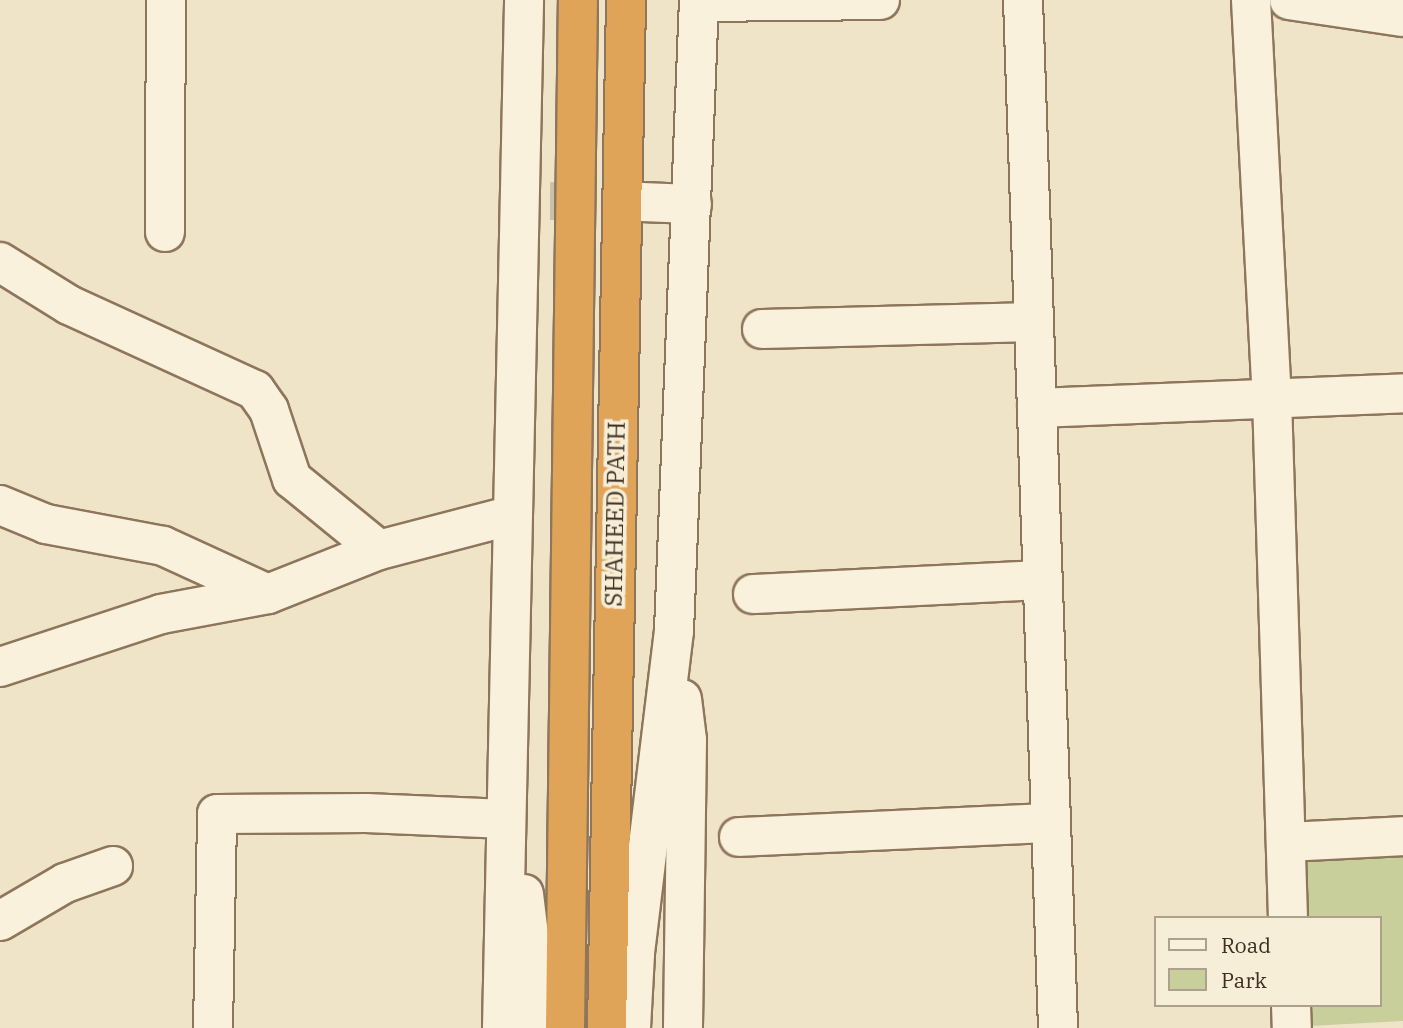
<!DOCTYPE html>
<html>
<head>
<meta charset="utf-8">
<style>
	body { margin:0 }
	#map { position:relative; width:1403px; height:1028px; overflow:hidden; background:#f0e4c8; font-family:"IBM Plex Serif",serif }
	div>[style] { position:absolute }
	.green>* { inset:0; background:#c9cf9b }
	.minor-tunnel>* { height:38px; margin-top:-19px; transform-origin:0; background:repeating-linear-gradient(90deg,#ccc0a6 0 38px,transparent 0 57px) }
	.roads { filter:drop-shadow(2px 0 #8d765c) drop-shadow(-2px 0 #8d765c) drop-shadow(0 2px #8d765c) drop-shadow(0 -2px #8d765c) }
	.minor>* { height:38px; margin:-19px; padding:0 19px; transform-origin:19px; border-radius:19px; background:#faf1dc }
	.highway>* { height:38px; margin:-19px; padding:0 19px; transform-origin:19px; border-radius:19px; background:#e0a458 }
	span { translate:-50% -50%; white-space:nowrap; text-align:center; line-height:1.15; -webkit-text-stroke:7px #f7eed8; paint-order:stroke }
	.street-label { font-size:24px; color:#3d2e20 }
	.legend { position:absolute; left:1154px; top:916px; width:228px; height:91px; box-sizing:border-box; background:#f7eed8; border:2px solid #ada18e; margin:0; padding:9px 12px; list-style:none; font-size:21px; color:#3d2e20 }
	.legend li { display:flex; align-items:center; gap:14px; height:35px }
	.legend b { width:35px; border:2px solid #ada18e }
</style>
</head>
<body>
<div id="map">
	<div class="green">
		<i style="clip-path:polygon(1403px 849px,1403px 1021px,1310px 1026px,1309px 1005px,1380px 1005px,1380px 918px,1305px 918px,1302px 855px)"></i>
	</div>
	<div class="minor-tunnel">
		<i style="left:550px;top:201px;width:92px;rotate:0.6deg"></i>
	</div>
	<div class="roads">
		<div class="minor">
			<i style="left:1023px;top:0;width:1029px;rotate:88.05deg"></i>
			<i style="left:1251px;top:0;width:399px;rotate:87deg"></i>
			<i style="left:1272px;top:398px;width:520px;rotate:88.24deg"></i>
			<i style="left:1289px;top:0;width:115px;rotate:8.5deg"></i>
			<i style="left:699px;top:2px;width:181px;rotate:-0.6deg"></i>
			<i style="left:642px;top:202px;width:50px;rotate:2.3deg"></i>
			<i style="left:165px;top:232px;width:232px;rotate:-89.8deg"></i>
			<i style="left:0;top:262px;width:81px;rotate:31.9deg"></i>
			<i style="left:69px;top:305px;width:205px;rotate:24.6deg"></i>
			<i style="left:255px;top:390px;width:24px;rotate:55deg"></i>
			<i style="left:269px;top:410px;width:73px;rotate:71.6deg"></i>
			<i style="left:292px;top:479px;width:112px;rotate:39.2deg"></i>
			<i style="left:762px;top:329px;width:272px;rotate:-1.5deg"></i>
			<i style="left:1037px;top:408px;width:366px;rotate:-2.3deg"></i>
			<i style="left:0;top:505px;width:50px;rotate:22.4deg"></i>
			<i style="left:46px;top:524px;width:119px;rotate:10.6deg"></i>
			<i style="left:163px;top:546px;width:115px;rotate:24.6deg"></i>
			<i style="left:753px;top:594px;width:290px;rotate:-2.8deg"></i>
			<i style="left:0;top:667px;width:169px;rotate:-18.2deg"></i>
			<i style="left:161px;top:614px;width:109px;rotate:-10.6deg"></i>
			<i style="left:268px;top:594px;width:119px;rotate:-21.6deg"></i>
			<i style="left:379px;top:550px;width:138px;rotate:-14.6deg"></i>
			<i style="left:682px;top:699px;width:41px;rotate:83deg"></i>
			<i style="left:687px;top:740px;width:288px;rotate:90.8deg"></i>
			<i style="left:739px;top:837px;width:312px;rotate:-2.6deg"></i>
			<i style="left:1286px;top:842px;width:117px;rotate:-2.9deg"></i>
			<i style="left:524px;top:894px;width:58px;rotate:83.1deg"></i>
			<i style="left:531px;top:952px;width:76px;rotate:92.3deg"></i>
			<i style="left:0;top:921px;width:75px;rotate:-30.3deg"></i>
			<i style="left:65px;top:883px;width:51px;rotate:-19.5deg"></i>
			<i style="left:1291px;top:1005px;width:23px;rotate:88deg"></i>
			<i style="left:213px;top:1028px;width:214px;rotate:-88.9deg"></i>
			<i style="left:217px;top:814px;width:149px;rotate:-0.4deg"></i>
			<i style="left:366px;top:813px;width:140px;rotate:2.5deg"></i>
			<i style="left:502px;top:1028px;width:1028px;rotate:-88.77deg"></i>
			<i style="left:631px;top:1028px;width:75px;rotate:-86.9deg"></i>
			<i style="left:635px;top:953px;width:324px;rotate:-83.1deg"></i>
			<i style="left:674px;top:631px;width:631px;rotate:-87.73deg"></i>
		</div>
		<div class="highway">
			<i style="left:565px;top:1028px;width:1028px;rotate:-89.28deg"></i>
			<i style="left:607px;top:1028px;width:1028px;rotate:-88.94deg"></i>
		</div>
	</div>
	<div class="street-label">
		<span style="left:615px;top:514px;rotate:-89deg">SHAHEED PATH</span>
	</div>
	<ul class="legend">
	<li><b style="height:9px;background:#faf1dc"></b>Road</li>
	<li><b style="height:19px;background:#c9cf9b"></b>Park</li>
	</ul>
</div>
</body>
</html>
